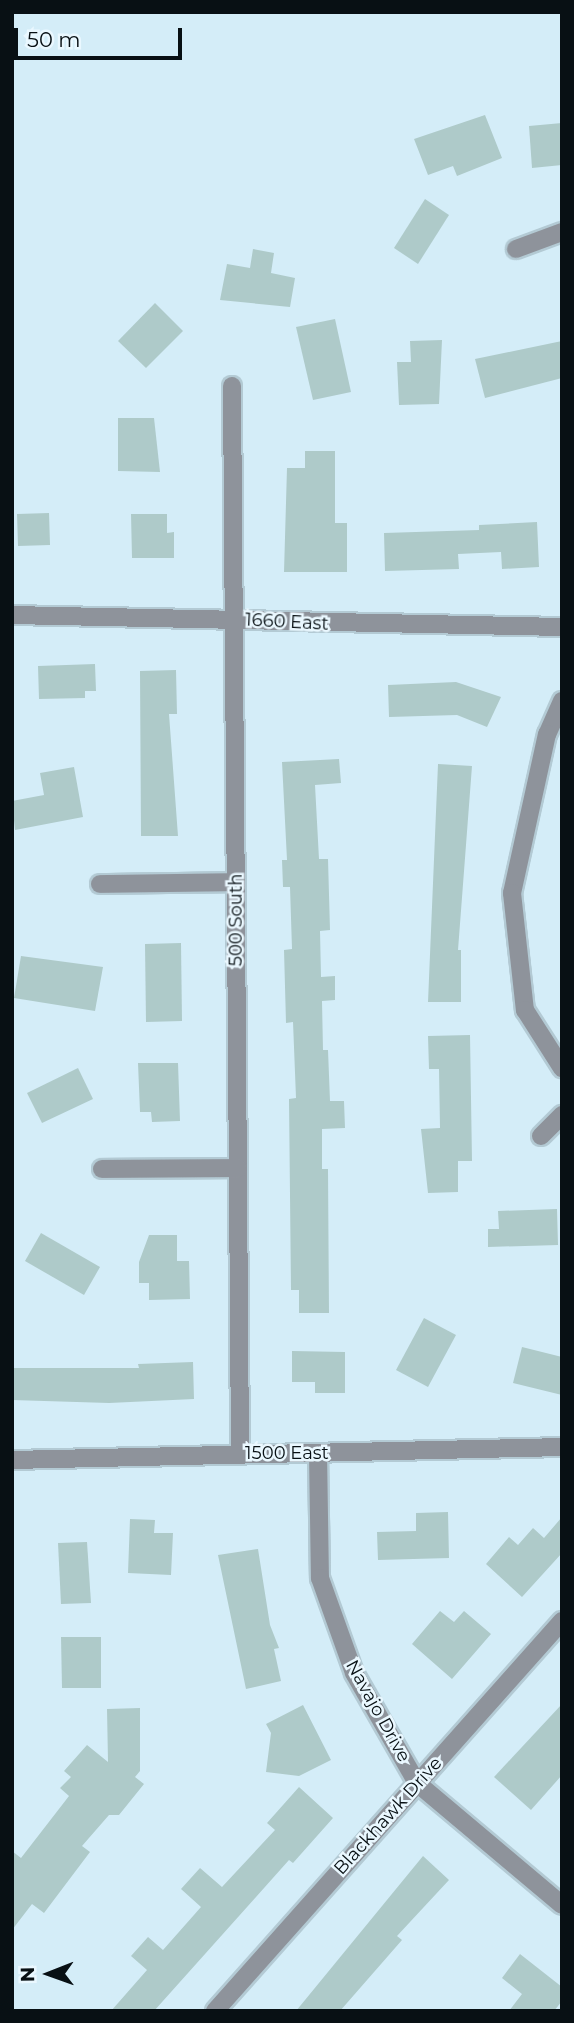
<!DOCTYPE html>
<html>
<head>
<meta charset="utf-8">
<style>
	body { margin:0 }
	#map { position:relative; width:574px; height:2023px; overflow:hidden; background:#d4edf8; font-family:Montserrat,sans-serif }
	div>[style] { position:absolute }
	.building>* { inset:0; background:#aecac9 }
	.roads { filter:drop-shadow(2px 0 #b3cad4) drop-shadow(-2px 0 #b3cad4) drop-shadow(0 2px #b3cad4) drop-shadow(0 -2px #b3cad4) }
	.minor>* { height:18px; margin:-9px; padding:0 9px; transform-origin:9px; border-radius:9px; background:#8e939b }
	span { translate:-50% -50%; white-space:nowrap; text-align:center; line-height:1.15; -webkit-text-stroke:5px #eaf8ff; paint-order:stroke }
	.street-label { font-size:18px; color:#081014 }
	.frame { position:absolute; inset:0; border:14px solid #081014; pointer-events:none }
	.north { position:absolute; left:14px; top:1939px; width:70px; height:70px; -webkit-text-stroke:5px #eaf8ff; paint-order:stroke; rotate:269deg; font-size:19px; font-weight:700; line-height:28px; text-align:center; color:#081014 }
	.north::after { content:''; display:block; margin:auto; width:24px; height:32px; background:#081014; clip-path:polygon(50% 0,100% 100%,50% 72%,0 100%) }
	.scale { position:absolute; left:14px; top:28px; width:168px; height:32px; box-sizing:border-box; border:4px solid #081014; border-top:0; padding-left:9px; font-size:21px; line-height:24px; white-space:nowrap; color:#081014; -webkit-text-stroke:5px #eaf8ff; paint-order:stroke }
</style>
</head>
<body>
<div id="map">
	<div class="building">
		<i style="clip-path:polygon(485px 115px,502px 158px,457px 176px,453px 166px,428px 175px,414px 139px)"></i>
		<i style="clip-path:polygon(562px 123px,562px 165px,532px 168px,529px 126px)"></i>
		<i style="clip-path:polygon(425px 199px,449px 215px,418px 264px,394px 248px)"></i>
		<i style="clip-path:polygon(253px 249px,274px 253px,271px 273px,295px 278px,290px 307px,220px 300px,227px 264px,250px 268px)"></i>
		<i style="clip-path:polygon(155px 303px,183px 331px,146px 368px,118px 341px)"></i>
		<i style="clip-path:polygon(335px 319px,351px 392px,313px 400px,296px 327px)"></i>
		<i style="clip-path:polygon(442px 340px,439px 404px,399px 405px,397px 362px,411px 362px,410px 341px)"></i>
		<i style="clip-path:polygon(562px 341px,562px 378px,485px 398px,475px 359px)"></i>
		<i style="clip-path:polygon(118px 418px,154px 418px,160px 472px,118px 471px)"></i>
		<i style="clip-path:polygon(305px 451px,335px 451px,335px 523px,347px 523px,347px 572px,284px 572px,287px 468px,305px 468px)"></i>
		<i style="clip-path:polygon(49px 513px,50px 545px,18px 546px,17px 514px)"></i>
		<i style="clip-path:polygon(131px 514px,167px 514px,167px 533px,174px 532px,174px 558px,132px 558px)"></i>
		<i style="clip-path:polygon(537px 522px,539px 567px,502px 569px,501px 552px,458px 554px,459px 569px,385px 571px,384px 533px,479px 530px,479px 525px)"></i>
		<i style="clip-path:polygon(95px 664px,96px 691px,85px 691px,85px 698px,39px 699px,38px 666px)"></i>
		<i style="clip-path:polygon(176px 670px,177px 714px,169px 714px,178px 836px,141px 836px,140px 671px)"></i>
		<i style="clip-path:polygon(456px 682px,501px 697px,487px 727px,457px 715px,389px 717px,388px 685px)"></i>
		<i style="clip-path:polygon(339px 759px,341px 783px,315px 785px,319px 859px,328px 859px,330px 930px,320px 931px,321px 977px,335px 976px,335px 1000px,322px 1001px,323px 1050px,328px 1050px,330px 1101px,344px 1101px,345px 1128px,322px 1129px,322px 1169px,328px 1169px,329px 1313px,299px 1313px,299px 1290px,291px 1290px,289px 1099px,296px 1098px,293px 1022px,286px 1023px,284px 950px,292px 949px,290px 887px,283px 887px,282px 860px,287px 860px,282px 762px)"></i>
		<i style="clip-path:polygon(438px 764px,472px 766px,458px 950px,461px 950px,461px 1002px,428px 1002px)"></i>
		<i style="clip-path:polygon(74px 767px,83px 817px,15px 830px,12px 801px,44px 795px,40px 773px)"></i>
		<i style="clip-path:polygon(181px 943px,182px 1021px,146px 1022px,145px 944px)"></i>
		<i style="clip-path:polygon(21px 956px,103px 967px,95px 1011px,14px 998px)"></i>
		<i style="clip-path:polygon(470px 1035px,472px 1161px,458px 1161px,458px 1192px,428px 1193px,421px 1129px,440px 1128px,439px 1069px,429px 1069px,428px 1036px)"></i>
		<i style="clip-path:polygon(138px 1063px,178px 1063px,180px 1121px,152px 1122px,151px 1112px,140px 1112px)"></i>
		<i style="clip-path:polygon(78px 1068px,93px 1099px,42px 1123px,27px 1093px)"></i>
		<i style="clip-path:polygon(557px 1209px,558px 1245px,488px 1247px,488px 1229px,499px 1229px,498px 1211px)"></i>
		<i style="clip-path:polygon(41px 1233px,100px 1267px,84px 1295px,25px 1261px)"></i>
		<i style="clip-path:polygon(149px 1235px,177px 1235px,177px 1261px,189px 1261px,190px 1299px,149px 1300px,149px 1283px,139px 1283px,139px 1262px)"></i>
		<i style="clip-path:polygon(424px 1318px,456px 1335px,428px 1387px,396px 1370px)"></i>
		<i style="clip-path:polygon(522px 1347px,562px 1357px,562px 1395px,513px 1383px)"></i>
		<i style="clip-path:polygon(292px 1351px,345px 1352px,345px 1393px,315px 1393px,315px 1382px,292px 1382px)"></i>
		<i style="clip-path:polygon(193px 1362px,194px 1399px,109px 1403px,12px 1400px,12px 1368px,139px 1368px,138px 1364px)"></i>
		<i style="clip-path:polygon(448px 1512px,449px 1558px,378px 1560px,377px 1532px,416px 1531px,416px 1513px)"></i>
		<i style="clip-path:polygon(562px 1517px,562px 1553px,522px 1597px,486px 1564px,509px 1537px,518px 1545px,533px 1528px,544px 1538px)"></i>
		<i style="clip-path:polygon(130px 1519px,155px 1520px,154px 1533px,173px 1533px,171px 1575px,128px 1573px)"></i>
		<i style="clip-path:polygon(87px 1542px,91px 1603px,61px 1604px,58px 1543px)"></i>
		<i style="clip-path:polygon(258px 1549px,270px 1625px,279px 1648px,274px 1649px,281px 1681px,246px 1689px,218px 1555px)"></i>
		<i style="clip-path:polygon(440px 1611px,454px 1622px,464px 1611px,491px 1634px,452px 1679px,412px 1644px)"></i>
		<i style="clip-path:polygon(61px 1637px,101px 1637px,101px 1688px,62px 1688px)"></i>
		<i style="clip-path:polygon(562px 1704px,562px 1775px,531px 1810px,494px 1777px)"></i>
		<i style="clip-path:polygon(303px 1705px,331px 1760px,299px 1776px,266px 1772px,271px 1733px,266px 1724px)"></i>
		<i style="clip-path:polygon(140px 1708px,140px 1771px,135px 1777px,144px 1784px,119px 1815px,109px 1815px,82px 1846px,90px 1852px,44px 1913px,32px 1904px,12px 1930px,12px 1851px,21px 1858px,69px 1796px,60px 1788px,71px 1777px,64px 1771px,87px 1745px,108px 1762px,107px 1709px)"></i>
		<i style="clip-path:polygon(299px 1787px,333px 1818px,293px 1863px,289px 1860px,154px 2011px,111px 2011px,147px 1970px,131px 1956px,148px 1937px,163px 1950px,201px 1907px,181px 1889px,200px 1868px,222px 1887px,275px 1830px,267px 1823px)"></i>
		<i style="clip-path:polygon(423px 1856px,449px 1880px,397px 1936px,402px 1940px,340px 2011px,296px 2011px)"></i>
		<i style="clip-path:polygon(520px 1954px,562px 1987px,562px 2001px,554px 2011px,509px 2011px,522px 1994px,502px 1978px)"></i>
	</div>
	<div class="roads">
		<div class="minor">
			<i style="left:516px;top:249px;width:49px;rotate:-20.3deg"></i>
			<i style="left:232px;top:386px;width:1067px;rotate:89.57deg"></i>
			<i style="left:12px;top:615px;width:550px;rotate:1.25deg"></i>
			<i style="left:562px;top:701px;width:36px;rotate:114deg"></i>
			<i style="left:547px;top:734px;width:163px;rotate:102.4deg"></i>
			<i style="left:512px;top:893px;width:118px;rotate:83.7deg"></i>
			<i style="left:525px;top:1010px;width:69px;rotate:57.5deg"></i>
			<i style="left:100px;top:884px;width:136px;rotate:-0.8deg"></i>
			<i style="left:541px;top:1136px;width:30px;rotate:-45deg"></i>
			<i style="left:102px;top:1169px;width:136px;rotate:-0.4deg"></i>
			<i style="left:318px;top:1453px;width:125px;rotate:89.1deg"></i>
			<i style="left:320px;top:1578px;width:101px;rotate:70.3deg"></i>
			<i style="left:354px;top:1673px;width:127px;rotate:60.2deg"></i>
			<i style="left:417px;top:1783px;width:189px;rotate:40.1deg"></i>
			<i style="left:12px;top:1460px;width:550px;rotate:-1.35deg"></i>
			<i style="left:215px;top:2011px;width:522px;rotate:-48.34deg"></i>
		</div>
	</div>
	<div class="street-label">
		<span style="left:287px;top:622px;rotate:3deg">1660 East</span>
		<span style="left:236px;top:920px;rotate:-90deg">500 South</span>
		<span style="left:287px;top:1453px">1500 East</span>
		<span style="left:378px;top:1711px;rotate:61deg">Navajo Drive</span>
		<span style="left:388px;top:1816px;rotate:-48deg">Blackhawk Drive</span>
	</div>
	<div class="frame"></div>
	<div class="north">N</div>
	<div class="scale">50 m</div>
</div>
</body>
</html>
